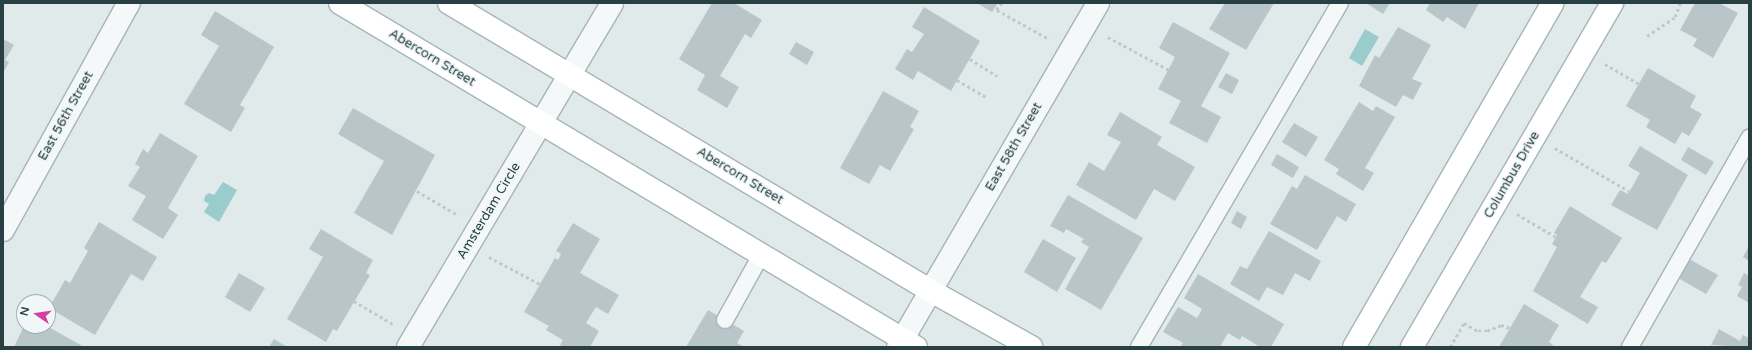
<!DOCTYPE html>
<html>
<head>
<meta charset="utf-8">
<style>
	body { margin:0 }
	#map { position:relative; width:1752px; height:350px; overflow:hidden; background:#e1eaeb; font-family:"Varela Round",sans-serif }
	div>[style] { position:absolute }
	.water>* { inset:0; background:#9acbcd }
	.building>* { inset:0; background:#b8c6c9 }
	.path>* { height:2.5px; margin-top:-1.25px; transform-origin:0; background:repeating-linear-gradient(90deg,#c0c8ca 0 3px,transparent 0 6px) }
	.roads { filter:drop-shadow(1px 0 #a6b4b6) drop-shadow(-1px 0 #a6b4b6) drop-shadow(0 1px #a6b4b6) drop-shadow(0 -1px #a6b4b6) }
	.lane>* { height:16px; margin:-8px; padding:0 8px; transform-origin:8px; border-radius:8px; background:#f5f8f9 }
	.street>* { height:22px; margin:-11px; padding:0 11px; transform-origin:11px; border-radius:11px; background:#f5f8f9 }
	.secondary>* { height:22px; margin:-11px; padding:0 11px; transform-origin:11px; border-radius:11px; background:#fff }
	.primary>* { height:22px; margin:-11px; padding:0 11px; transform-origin:11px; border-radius:11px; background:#fff }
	span { translate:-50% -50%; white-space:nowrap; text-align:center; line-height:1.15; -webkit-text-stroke:3.5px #f1f7f8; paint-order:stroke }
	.street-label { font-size:13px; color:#284044 }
	.frame { position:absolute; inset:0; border:4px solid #284044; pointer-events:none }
	.north { position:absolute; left:16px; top:294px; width:40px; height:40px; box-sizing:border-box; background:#f1f7f8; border:1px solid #a1aeb0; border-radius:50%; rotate:283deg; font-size:11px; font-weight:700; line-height:16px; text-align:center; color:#284044 }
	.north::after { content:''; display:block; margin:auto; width:14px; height:18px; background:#d83e9f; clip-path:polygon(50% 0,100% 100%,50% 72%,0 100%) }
</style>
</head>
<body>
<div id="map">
	<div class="water">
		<i style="clip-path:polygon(1365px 29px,1379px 37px,1362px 66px,1349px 58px)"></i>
		<i style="clip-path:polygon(223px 182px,237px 190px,219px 222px,204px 212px,209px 204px,204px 201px,205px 196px,209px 193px,214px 195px)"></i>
	</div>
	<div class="building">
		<i style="clip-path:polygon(712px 3px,734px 3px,762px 20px,751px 38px,745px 34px,720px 76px,739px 87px,727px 108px,697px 90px,705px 75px,679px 59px)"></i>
		<i style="clip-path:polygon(977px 3px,998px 3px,992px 12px)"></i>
		<i style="clip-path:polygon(1225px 3px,1274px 3px,1246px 50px,1209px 29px)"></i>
		<i style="clip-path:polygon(1366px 3px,1390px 3px,1383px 14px)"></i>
		<i style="clip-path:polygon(1430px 3px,1479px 3px,1465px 29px,1447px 17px,1443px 22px,1426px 10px)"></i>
		<i style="clip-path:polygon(1695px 3px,1719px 3px,1738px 13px,1713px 58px,1693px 46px,1697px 39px,1680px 30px)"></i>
		<i style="clip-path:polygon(924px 7px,980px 41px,951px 91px,918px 71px,913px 80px,895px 69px,907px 49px,912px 52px,924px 34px,912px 27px)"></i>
		<i style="clip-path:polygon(215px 11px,274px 47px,240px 105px,245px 108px,231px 132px,184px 104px,219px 46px,201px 35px)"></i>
		<i style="clip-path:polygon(1173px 22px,1230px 53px,1201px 106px,1221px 117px,1207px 143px,1169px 123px,1181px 101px,1158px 89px,1175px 57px,1159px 48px)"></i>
		<i style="clip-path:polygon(1398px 27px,1431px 45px,1412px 79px,1422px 83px,1413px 100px,1403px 95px,1396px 107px,1359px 86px,1375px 55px,1379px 58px)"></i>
		<i style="clip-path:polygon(3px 39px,14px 45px,5px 60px,9px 62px,3px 73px)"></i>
		<i style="clip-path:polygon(796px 42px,814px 52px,807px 65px,789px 54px)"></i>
		<i style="clip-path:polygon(1648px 68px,1696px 96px,1690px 107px,1702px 114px,1689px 136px,1682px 132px,1675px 144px,1646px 127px,1650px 120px,1626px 106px)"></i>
		<i style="clip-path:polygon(1226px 73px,1239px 80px,1232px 94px,1218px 87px)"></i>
		<i style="clip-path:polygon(883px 91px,919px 111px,910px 127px,914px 129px,890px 171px,880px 165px,869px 184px,840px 168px)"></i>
		<i style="clip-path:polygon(1359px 102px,1373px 111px,1376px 106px,1395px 117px,1365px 168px,1374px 173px,1363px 191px,1336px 174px,1339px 169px,1324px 160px)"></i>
		<i style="clip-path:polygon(353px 108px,435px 155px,392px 235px,354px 213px,384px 161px,338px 134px)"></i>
		<i style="clip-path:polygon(1120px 112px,1162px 137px,1157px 145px,1195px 167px,1175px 201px,1154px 189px,1136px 220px,1076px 185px,1089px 162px,1104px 171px,1121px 142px,1107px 135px)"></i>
		<i style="clip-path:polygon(1294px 123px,1318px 137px,1306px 157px,1282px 142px)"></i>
		<i style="clip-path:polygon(160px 133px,198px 156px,168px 208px,178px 215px,163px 239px,132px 220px,146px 196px,128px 186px,140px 167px,135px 164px,143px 149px,148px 153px)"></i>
		<i style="clip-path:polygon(1640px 146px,1688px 175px,1657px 230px,1611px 205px,1620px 190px,1628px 194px,1640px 173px,1628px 166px)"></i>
		<i style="clip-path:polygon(1688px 147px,1714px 162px,1706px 175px,1681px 160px)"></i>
		<i style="clip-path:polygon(1277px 154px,1299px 167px,1293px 178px,1271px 165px)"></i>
		<i style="clip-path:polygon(1305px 175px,1356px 204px,1346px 222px,1337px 216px,1317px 250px,1270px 224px,1292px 186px,1297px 189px)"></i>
		<i style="clip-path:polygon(1068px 195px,1143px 238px,1101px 310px,1065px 289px,1089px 247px,1081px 242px,1084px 239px,1066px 229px,1064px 233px,1050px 226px)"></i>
		<i style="clip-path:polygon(1570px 206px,1622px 238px,1606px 263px,1602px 261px,1580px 297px,1598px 307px,1588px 324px,1533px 291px,1557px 247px,1552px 244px,1557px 235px,1554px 233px)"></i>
		<i style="clip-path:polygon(1237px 211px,1247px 217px,1241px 229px,1231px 223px)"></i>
		<i style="clip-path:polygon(99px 222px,157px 257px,143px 281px,131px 274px,95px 335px,49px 308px,65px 280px,70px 283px,88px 251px,84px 248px)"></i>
		<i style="clip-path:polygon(573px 223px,600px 239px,580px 273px,619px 295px,608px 314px,596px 307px,586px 323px,599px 331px,590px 347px,564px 347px,560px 345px,563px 340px,546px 330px,549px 326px,524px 312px,555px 258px,558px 260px,561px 254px,556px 251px)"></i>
		<i style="clip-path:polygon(321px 229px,373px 260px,366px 273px,370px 275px,337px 331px,333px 329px,326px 342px,287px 319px,323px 257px,309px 249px)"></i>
		<i style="clip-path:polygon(1269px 231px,1321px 261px,1310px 281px,1295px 273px,1283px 295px,1267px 287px,1259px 301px,1230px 284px,1240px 266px,1247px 269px)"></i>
		<i style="clip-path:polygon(1043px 239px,1076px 258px,1057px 292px,1024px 272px)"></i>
		<i style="clip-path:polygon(1749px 246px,1749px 261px,1743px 257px)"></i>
		<i style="clip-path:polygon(1689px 259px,1718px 275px,1706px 294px,1678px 278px)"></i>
		<i style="clip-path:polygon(239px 273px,265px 288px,250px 312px,225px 297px)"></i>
		<i style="clip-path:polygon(1744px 273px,1749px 276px,1749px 303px,1737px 296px,1742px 287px,1738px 285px)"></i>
		<i style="clip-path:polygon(1198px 274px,1284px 324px,1271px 347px,1260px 347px,1242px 336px,1240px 340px,1228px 333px,1220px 347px,1180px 347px,1183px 343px,1163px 332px,1178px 307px,1197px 318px,1202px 309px,1184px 298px)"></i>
		<i style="clip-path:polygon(1524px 304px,1559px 325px,1549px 342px,1553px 345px,1552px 347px,1499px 347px)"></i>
		<i style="clip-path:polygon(708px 310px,744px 331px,737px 343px,744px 347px,686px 347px)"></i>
		<i style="clip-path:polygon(24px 326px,47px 326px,84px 347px,14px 347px)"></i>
		<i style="clip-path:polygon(1719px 329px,1740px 341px,1743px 335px,1749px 338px,1749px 347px,1711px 345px)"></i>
		<i style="clip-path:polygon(274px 339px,287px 347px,269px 347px)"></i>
	</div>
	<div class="path">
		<i style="left:1002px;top:3px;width:9px;rotate:126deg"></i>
		<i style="left:997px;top:10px;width:60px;rotate:29.1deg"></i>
		<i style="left:1647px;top:36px;width:34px;rotate:-34deg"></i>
		<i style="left:1675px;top:17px;width:15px;rotate:-70deg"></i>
		<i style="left:1108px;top:37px;width:69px;rotate:28.4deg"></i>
		<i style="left:970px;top:59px;width:32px;rotate:32deg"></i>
		<i style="left:1605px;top:64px;width:39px;rotate:30deg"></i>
		<i style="left:957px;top:80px;width:34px;rotate:30deg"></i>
		<i style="left:1555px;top:148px;width:86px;rotate:30.2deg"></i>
		<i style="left:417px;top:191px;width:48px;rotate:30.3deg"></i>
		<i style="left:1517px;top:214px;width:45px;rotate:30.5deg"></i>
		<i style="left:489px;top:257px;width:58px;rotate:27.9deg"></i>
		<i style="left:354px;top:301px;width:45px;rotate:30.5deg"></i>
		<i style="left:1450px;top:347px;width:28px;rotate:-60deg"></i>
		<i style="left:1464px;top:323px;width:16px;rotate:30deg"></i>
		<i style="left:1478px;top:331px;width:9px"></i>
		<i style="left:1487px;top:331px;width:15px;rotate:-23deg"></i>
		<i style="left:1501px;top:325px;width:9px;rotate:18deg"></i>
	</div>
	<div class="roads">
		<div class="lane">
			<i style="left:725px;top:320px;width:74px;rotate:-61deg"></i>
			<i style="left:1139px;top:347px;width:398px;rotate:-59.7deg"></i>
			<i style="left:1630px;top:347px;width:241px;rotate:-60.3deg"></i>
		</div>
		<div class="street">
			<i style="left:3px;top:230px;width:260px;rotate:-61deg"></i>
			<i style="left:408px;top:347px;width:400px;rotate:-59.3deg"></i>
			<i style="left:898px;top:347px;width:398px;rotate:-59.8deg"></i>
		</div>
		<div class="secondary">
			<i style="left:1354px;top:347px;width:397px;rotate:-60deg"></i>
			<i style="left:1412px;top:347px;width:398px;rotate:-59.8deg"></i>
		</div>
		<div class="primary">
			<i style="left:340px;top:3px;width:671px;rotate:30.85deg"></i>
			<i style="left:449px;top:3px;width:561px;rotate:30.86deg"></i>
			<i style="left:931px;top:291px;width:115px;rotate:29.2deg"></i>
		</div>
	</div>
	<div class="street-label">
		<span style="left:432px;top:58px;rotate:31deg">Abercorn Street</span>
		<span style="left:66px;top:116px;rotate:-61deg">East 56th Street</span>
		<span style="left:1014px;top:147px;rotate:-60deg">East 58th Street</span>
		<span style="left:1512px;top:175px;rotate:-60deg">Columbus Drive</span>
		<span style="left:740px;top:176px;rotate:31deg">Abercorn Street</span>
		<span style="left:489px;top:211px;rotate:-59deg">Amsterdam Circle</span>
	</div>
	<div class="frame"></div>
	<div class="north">N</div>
</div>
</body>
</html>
